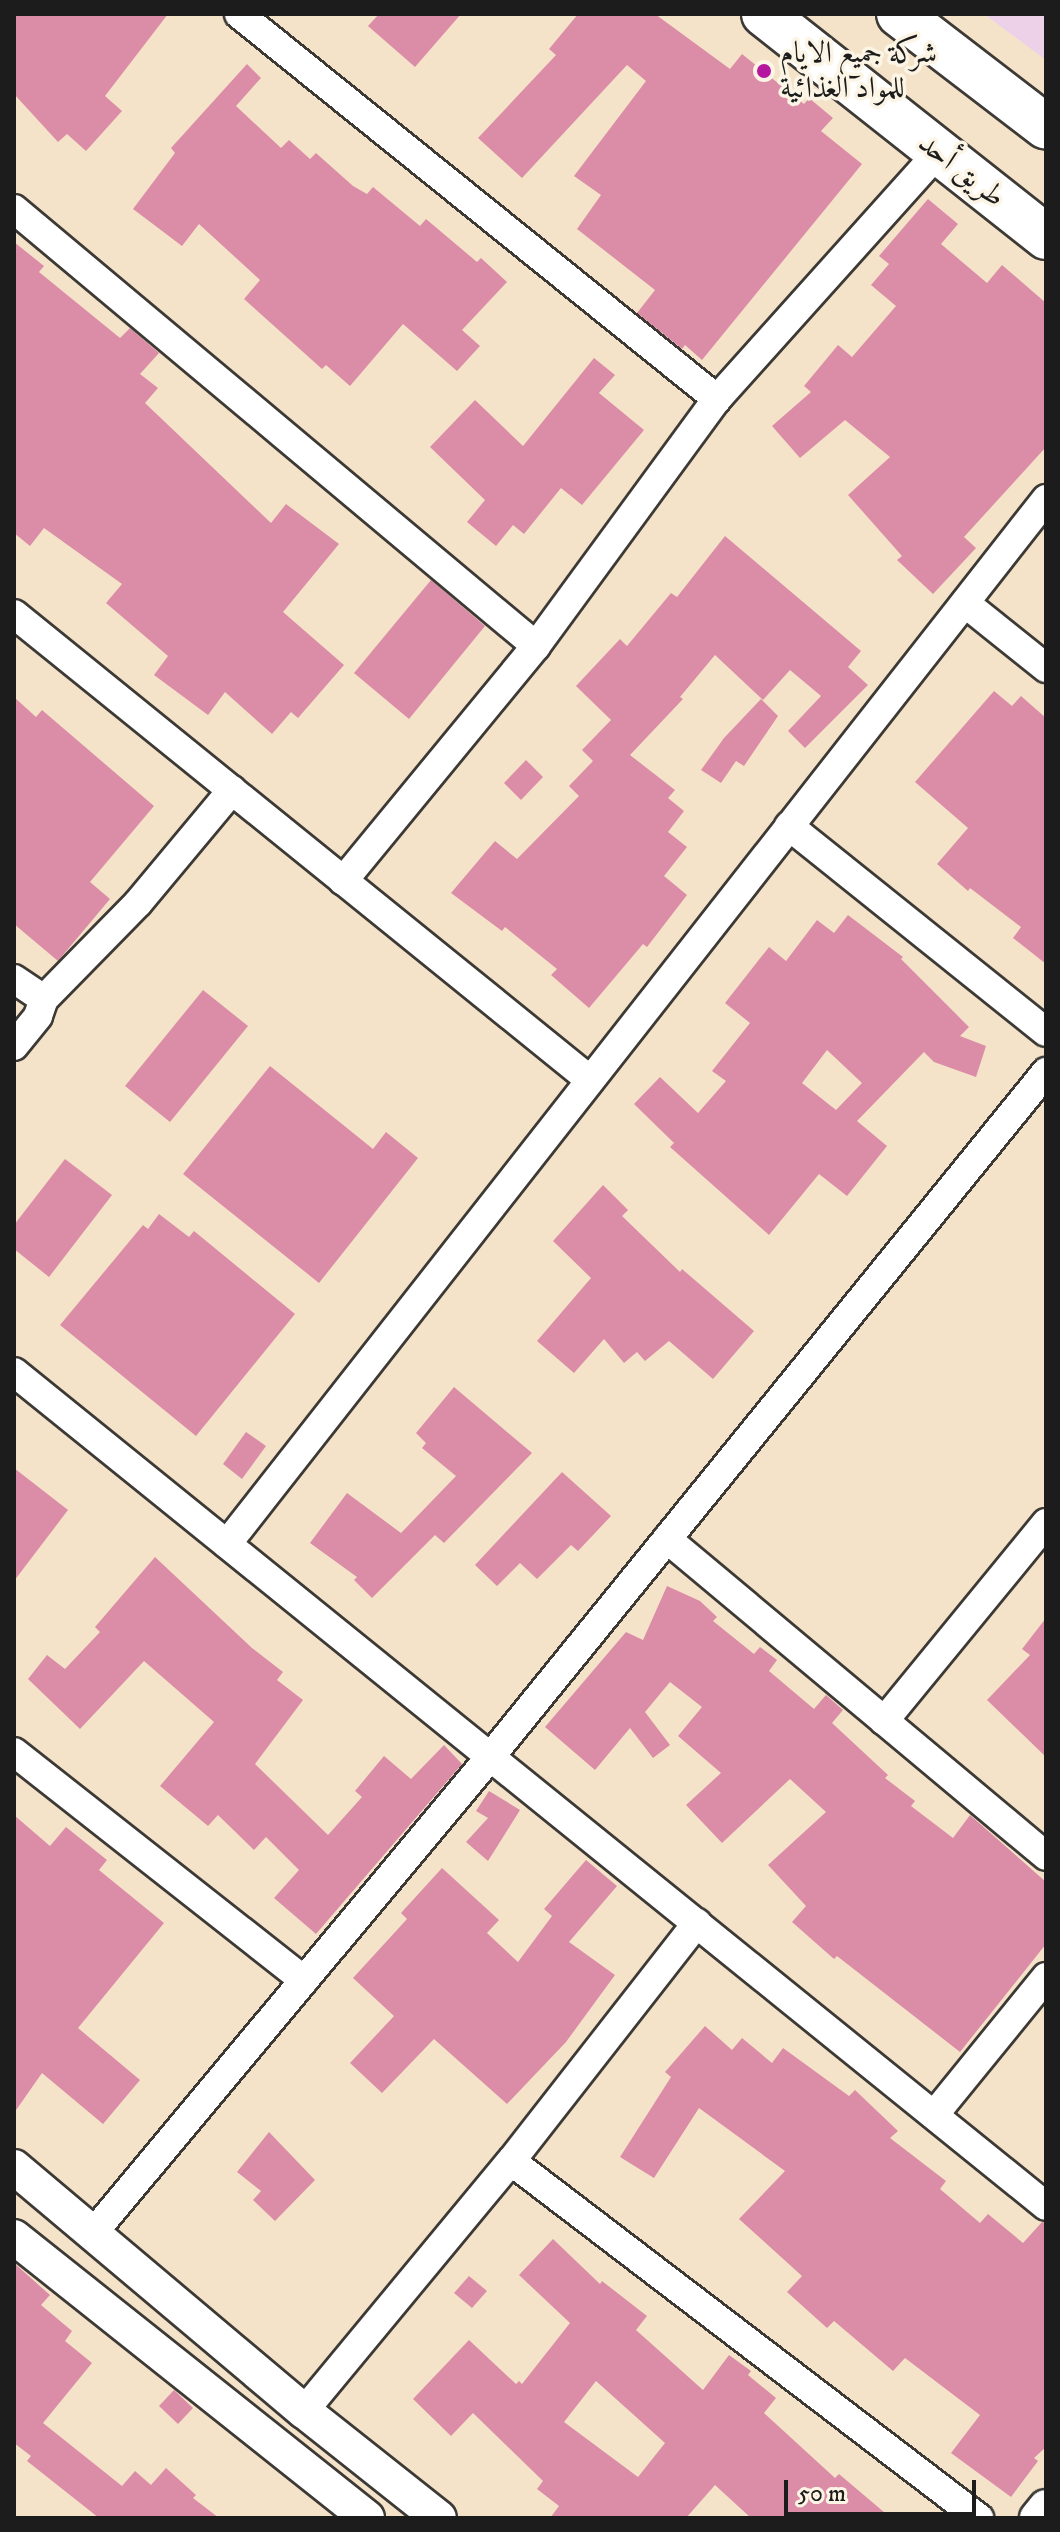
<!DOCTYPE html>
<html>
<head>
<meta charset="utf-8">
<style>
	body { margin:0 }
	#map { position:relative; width:1060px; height:2532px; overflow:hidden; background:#f5e3c9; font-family:"IM FELL DW Pica",Amiri,serif }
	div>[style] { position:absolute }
	.built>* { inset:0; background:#edd1e9 }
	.building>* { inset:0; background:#db8da7 }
	.roads { filter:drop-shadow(2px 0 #3d3a36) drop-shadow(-2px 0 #3d3a36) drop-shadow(0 2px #3d3a36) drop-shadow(0 -2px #3d3a36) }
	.minor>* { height:28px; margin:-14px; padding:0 14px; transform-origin:14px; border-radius:14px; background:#fff }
	.tertiary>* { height:34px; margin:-17px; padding:0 17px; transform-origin:17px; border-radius:17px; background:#fff }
	.primary>* { height:44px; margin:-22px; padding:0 22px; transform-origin:22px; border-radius:22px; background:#fff }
	.dots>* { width:22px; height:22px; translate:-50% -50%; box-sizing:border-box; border:4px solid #fcf5e5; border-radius:50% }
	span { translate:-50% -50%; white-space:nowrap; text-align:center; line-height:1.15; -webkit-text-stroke:7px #fcf5e5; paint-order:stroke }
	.poi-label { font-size:30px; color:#1c1c1c }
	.left { translate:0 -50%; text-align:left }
	.street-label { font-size:30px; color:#1c1c1c }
	.frame { position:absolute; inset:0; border:16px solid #1c1c1c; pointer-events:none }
	.scale { position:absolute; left:784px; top:2480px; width:192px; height:36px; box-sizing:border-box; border:4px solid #1c1c1c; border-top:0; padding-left:10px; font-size:24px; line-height:28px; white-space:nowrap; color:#1c1c1c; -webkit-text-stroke:6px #fcf5e5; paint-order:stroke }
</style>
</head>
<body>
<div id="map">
	<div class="built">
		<i style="clip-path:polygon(984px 14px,1046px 14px,1046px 60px)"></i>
	</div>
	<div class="building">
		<i style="clip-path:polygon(14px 14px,168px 14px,105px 96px,122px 111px,86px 151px,67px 134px,58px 142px,14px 94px)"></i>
		<i style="clip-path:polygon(379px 14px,461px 14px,415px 67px,368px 26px)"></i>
		<i style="clip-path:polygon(578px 14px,655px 14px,730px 69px,742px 54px,804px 104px,809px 98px,833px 118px,821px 131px,862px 164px,702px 360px,685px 345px,682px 349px,637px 313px,655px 290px,577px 229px,601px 195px,574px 176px,646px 81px,627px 65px,522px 178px,478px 138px,556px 55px,549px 49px)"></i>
		<i style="clip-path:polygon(247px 64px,261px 78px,236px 106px,281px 148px,289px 140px,310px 159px,316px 153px,353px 186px,367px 194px,373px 187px,420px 226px,426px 219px,477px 262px,481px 258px,507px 282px,462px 330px,480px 346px,457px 371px,403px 324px,350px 386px,326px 365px,322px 369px,244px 299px,260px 280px,199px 224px,182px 246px,133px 209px,175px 153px,171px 148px)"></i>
		<i style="clip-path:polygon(928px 199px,958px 224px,941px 244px,987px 283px,1002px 265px,1046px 303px,1046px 447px,964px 537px,976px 548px,933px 594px,897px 560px,902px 556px,848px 495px,890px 457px,845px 420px,800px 458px,772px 426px,811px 392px,804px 386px,838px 345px,852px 357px,896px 306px,871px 285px,889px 264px,879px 256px)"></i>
		<i style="clip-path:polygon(14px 242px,44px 266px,39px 272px,120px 338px,130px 328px,159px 353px,140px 374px,158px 388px,145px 403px,271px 523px,286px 504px,339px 544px,283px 612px,344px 665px,298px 718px,291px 712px,272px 734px,225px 692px,208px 715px,154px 675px,168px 656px,106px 603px,122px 584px,44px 528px,30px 546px,14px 533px)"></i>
		<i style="clip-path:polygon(594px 358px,615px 375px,599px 393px,644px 430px,582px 505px,561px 488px,524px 534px,513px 525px,496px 546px,467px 522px,485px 500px,430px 447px,475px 400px,523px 446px)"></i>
		<i style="clip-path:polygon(725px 536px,861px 651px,848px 667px,868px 685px,805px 748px,788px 731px,821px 696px,790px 670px,763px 700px,715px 655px,680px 697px,683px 699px,630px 755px,675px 790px,668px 798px,684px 811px,668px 832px,687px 847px,664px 876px,687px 895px,647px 947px,643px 944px,589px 1008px,551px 975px,557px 969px,505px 927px,502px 931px,451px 893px,495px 841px,517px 859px,579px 796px,569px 786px,593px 761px,582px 750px,611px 720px,576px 686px,620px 639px,627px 646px,671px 593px,677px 597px)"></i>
		<i style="clip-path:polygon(431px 580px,485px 626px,409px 719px,354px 673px)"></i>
		<i style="clip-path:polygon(994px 691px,1012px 706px,1021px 696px,1046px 718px,1046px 964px,1013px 938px,1021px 927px,970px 888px,968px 891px,937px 864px,968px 828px,915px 782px)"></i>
		<i style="clip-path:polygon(14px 697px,36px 717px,42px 710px,154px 806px,90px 882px,110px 899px,58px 961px,14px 924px)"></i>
		<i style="clip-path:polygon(761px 699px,778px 716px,744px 766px,736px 761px,721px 783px,701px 770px,724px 738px)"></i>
		<i style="clip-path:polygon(526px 760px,543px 777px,521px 800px,504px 783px)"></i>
		<i style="clip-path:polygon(evenodd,848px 915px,903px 957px,901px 959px,969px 1027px,960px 1036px,986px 1046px,976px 1077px,934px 1062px,924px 1052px,857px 1121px,887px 1146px,847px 1196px,819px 1174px,769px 1235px,670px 1147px,674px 1143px,634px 1104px,660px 1077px,698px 1113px,726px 1081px,712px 1071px,750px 1023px,725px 1003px,769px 947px,786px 961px,817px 920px,834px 933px,848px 915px,827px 1050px,862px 1083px,836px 1110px,802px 1083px,827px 1050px)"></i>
		<i style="clip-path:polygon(203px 990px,248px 1026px,170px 1122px,125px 1086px)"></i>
		<i style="clip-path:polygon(270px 1066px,373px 1149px,386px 1132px,418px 1158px,319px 1283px,183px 1174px)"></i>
		<i style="clip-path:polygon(65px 1159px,112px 1195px,49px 1277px,14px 1249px,14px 1225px)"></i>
		<i style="clip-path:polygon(603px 1185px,628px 1210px,622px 1216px,680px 1272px,682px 1269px,754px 1331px,713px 1379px,669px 1341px,645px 1361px,637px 1352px,624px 1363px,604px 1339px,574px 1373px,537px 1341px,591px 1278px,553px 1241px)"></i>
		<i style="clip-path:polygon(159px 1214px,189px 1237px,194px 1231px,295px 1314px,196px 1436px,60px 1325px,143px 1225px,148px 1229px)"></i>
		<i style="clip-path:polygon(454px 1387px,532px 1453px,444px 1543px,435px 1535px,372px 1598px,354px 1580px,357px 1577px,310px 1543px,347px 1493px,401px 1533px,456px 1476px,422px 1448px,426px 1443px,416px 1433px)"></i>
		<i style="clip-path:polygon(246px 1432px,266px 1446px,242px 1479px,223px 1464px)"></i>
		<i style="clip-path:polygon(14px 1468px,68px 1510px,14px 1581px)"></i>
		<i style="clip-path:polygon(562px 1472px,611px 1516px,578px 1551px,571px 1545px,537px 1579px,520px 1563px,497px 1586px,475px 1565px)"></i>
		<i style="clip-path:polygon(155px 1557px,252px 1648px,283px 1672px,277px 1680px,303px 1700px,255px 1764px,328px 1835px,362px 1797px,355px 1791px,384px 1756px,411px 1779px,444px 1745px,462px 1764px,316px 1934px,274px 1898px,299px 1870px,266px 1837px,254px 1850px,218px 1815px,208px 1826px,160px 1786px,214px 1722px,144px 1661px,80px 1729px,28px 1679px,47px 1655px,65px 1669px,100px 1632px,95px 1627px)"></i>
		<i style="clip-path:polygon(667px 1586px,700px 1601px,717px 1617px,713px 1621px,754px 1654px,760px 1647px,777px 1660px,769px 1671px,814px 1709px,826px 1695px,843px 1710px,832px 1723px,888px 1775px,885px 1778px,915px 1801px,911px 1806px,953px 1838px,970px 1815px,1046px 1882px,1046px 1944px,960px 2052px,837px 1956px,834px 1959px,792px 1922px,806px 1906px,768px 1865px,826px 1812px,790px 1779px,722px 1843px,686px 1805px,721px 1773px,678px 1736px,702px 1707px,670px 1682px,645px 1712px,670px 1745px,653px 1758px,630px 1728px,595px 1770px,545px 1727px,626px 1632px,643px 1640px)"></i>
		<i style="clip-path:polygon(1046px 1618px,1046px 1757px,987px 1700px,1030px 1655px,1022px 1649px)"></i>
		<i style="clip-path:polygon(489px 1791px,520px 1810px,488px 1861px,466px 1842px,488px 1818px,476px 1811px)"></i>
		<i style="clip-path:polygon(14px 1815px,50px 1846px,66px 1827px,107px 1860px,99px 1870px,164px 1923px,78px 2028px,140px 2080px,103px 2124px,42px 2073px,14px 2113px)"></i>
		<i style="clip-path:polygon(586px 1860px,617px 1886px,569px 1942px,615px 1975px,566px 2042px,507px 2104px,434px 2039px,382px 2093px,350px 2063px,394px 2016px,353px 1978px,407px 1919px,401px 1913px,442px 1868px,499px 1920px,487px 1933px,518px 1962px,552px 1916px,544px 1909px)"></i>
		<i style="clip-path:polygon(705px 2026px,732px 2050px,742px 2038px,772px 2063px,783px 2048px,849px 2096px,855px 2090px,898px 2131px,890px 2138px,946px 2181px,940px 2189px,980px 2223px,988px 2214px,1023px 2243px,1042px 2222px,1046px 2223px,1046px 2447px,1034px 2458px,1038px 2461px,1011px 2497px,951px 2453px,980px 2415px,905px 2358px,893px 2371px,834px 2321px,827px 2328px,787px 2292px,802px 2276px,739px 2219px,785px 2171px,699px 2108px,654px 2178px,620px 2157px,671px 2077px,665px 2072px)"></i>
		<i style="clip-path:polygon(269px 2132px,315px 2180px,275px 2221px,253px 2200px,261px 2191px,237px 2172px)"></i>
		<i style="clip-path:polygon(evenodd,553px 2239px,600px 2284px,602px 2281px,647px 2316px,636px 2330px,703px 2390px,729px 2355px,751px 2371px,748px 2375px,776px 2398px,764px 2413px,835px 2478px,839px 2474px,891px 2518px,751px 2518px,715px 2485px,686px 2518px,550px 2518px,559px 2506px,537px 2489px,543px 2481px,473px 2413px,451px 2436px,413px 2399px,469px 2340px,516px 2384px,519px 2381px,522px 2384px,570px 2323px,519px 2275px,553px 2239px,596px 2381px,665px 2443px,638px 2477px,564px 2422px,596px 2381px)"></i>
		<i style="clip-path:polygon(14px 2263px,50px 2295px,41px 2305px,72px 2331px,65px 2341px,92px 2363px,43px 2423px,122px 2486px,135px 2471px,151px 2485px,166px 2468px,196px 2495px,193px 2498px,219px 2518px,99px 2518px,27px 2461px,31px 2456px,14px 2443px)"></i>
		<i style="clip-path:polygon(469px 2276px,487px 2291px,472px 2308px,454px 2293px)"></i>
		<i style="clip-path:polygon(174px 2390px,193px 2408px,178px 2424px,159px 2406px)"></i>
	</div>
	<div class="roads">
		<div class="minor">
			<i style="left:239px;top:14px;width:614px;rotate:38.85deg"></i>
			<i style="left:14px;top:209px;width:681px;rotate:39.93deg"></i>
			<i style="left:965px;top:603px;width:104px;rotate:38.7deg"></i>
			<i style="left:14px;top:614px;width:741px;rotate:38.97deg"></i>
			<i style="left:789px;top:826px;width:329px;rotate:38.7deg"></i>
			<i style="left:343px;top:881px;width:304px;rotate:-50.6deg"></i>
			<i style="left:536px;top:646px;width:306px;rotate:-53.8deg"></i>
			<i style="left:717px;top:399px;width:331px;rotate:-48.1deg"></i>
			<i style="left:14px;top:979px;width:36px;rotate:34deg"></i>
			<i style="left:14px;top:1046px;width:38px;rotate:-51deg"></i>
			<i style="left:38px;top:1016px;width:18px;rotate:-71deg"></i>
			<i style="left:44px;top:999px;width:134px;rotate:-45.6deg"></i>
			<i style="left:138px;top:903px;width:147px;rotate:-50.2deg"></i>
			<i style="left:14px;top:1372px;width:1327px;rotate:38.94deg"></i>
			<i style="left:667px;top:1539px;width:494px;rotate:39.9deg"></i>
			<i style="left:227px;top:1544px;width:1328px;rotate:-51.91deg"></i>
			<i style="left:884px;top:1721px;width:256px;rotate:-50.7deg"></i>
			<i style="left:14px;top:1752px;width:369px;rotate:38.2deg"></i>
			<i style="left:934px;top:2115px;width:178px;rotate:-50.9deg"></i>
			<i style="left:511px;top:2161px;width:589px;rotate:37.34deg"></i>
			<i style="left:94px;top:2232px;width:620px;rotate:-50.17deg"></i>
			<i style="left:491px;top:1756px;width:881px;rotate:-50.94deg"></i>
			<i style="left:304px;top:2411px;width:325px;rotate:-50.4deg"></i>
			<i style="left:511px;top:2161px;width:302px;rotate:-52deg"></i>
		</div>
		<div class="tertiary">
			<i style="left:14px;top:2167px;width:379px;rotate:40.1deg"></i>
			<i style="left:304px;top:2411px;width:172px;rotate:38.4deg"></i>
			<i style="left:14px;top:2237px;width:451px;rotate:38.5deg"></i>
			<i style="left:1037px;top:2518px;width:14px;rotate:-51deg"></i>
		</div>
		<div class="primary">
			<i style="left:764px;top:14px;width:360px;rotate:38.3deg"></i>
			<i style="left:899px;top:14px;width:185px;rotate:37.5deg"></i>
		</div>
	</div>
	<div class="dots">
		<i style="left:764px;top:71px;background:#b5179e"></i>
	</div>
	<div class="poi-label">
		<span class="left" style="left:780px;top:71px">شركة جميع الايام<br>للمواد الغذائية</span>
	</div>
	<div class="street-label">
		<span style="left:961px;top:171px;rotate:38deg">طريق أحد</span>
	</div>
	<div class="frame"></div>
	<div class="scale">50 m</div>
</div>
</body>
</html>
